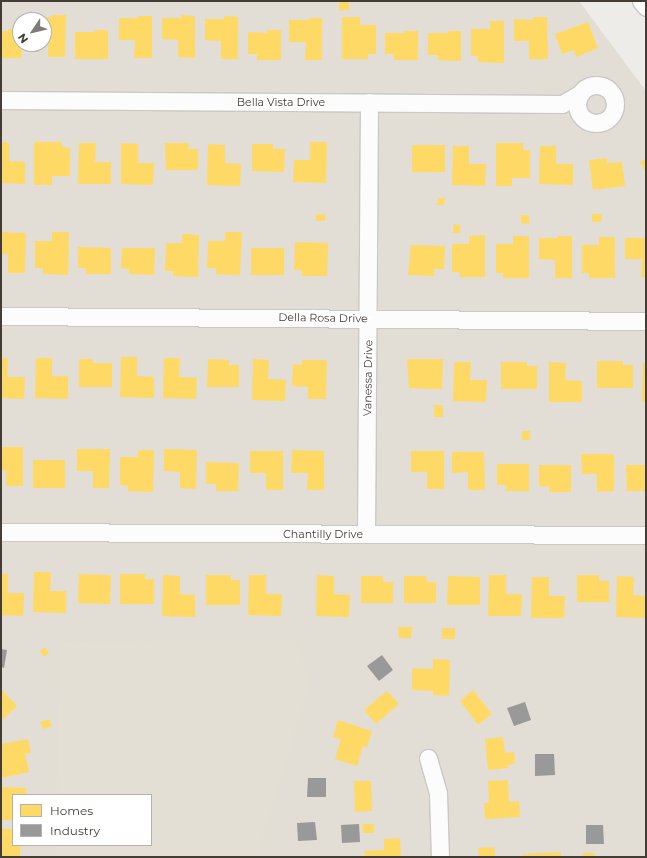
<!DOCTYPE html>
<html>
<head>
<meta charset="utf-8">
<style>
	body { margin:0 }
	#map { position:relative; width:647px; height:858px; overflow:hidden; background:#eeece8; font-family:Montserrat,sans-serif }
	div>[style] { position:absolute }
	.residential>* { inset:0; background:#e2ddd5 }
	.education>* { inset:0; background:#e4dfd4 }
	.homes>* { inset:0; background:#ffd966 }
	.industry>* { inset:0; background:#999 }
	.roads { filter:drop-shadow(1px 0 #cac8c4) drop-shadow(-1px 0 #cac8c4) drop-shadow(0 1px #cac8c4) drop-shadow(0 -1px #cac8c4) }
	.minor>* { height:17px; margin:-8.5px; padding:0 8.5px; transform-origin:8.5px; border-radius:8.5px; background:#fcfcfc }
	.minor>.ring { margin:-8.5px; padding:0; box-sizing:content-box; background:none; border:17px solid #fcfcfc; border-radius:50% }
	span { translate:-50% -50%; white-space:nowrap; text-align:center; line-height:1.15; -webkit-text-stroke:4px #fff; paint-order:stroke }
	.street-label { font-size:11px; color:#433d35 }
	.frame { position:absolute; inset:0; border:2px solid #433d35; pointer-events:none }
	.legend { position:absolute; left:12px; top:794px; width:140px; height:52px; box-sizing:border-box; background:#fff; border:1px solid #b4b1ae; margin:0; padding:5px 7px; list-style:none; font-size:12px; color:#433d35 }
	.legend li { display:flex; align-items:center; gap:8px; height:20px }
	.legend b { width:20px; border:1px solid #b4b1ae }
	.north { position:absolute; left:12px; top:12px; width:40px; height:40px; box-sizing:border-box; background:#fff; border:1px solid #b4b1ae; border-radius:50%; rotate:235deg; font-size:11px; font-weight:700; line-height:16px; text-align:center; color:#433d35 }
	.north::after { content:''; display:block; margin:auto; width:14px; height:18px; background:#7f7a74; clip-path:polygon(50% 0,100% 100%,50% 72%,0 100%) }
</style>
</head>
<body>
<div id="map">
	<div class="residential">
		<i style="clip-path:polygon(evenodd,1px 1px,579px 1px,646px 91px,646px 857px,1px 857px,1px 1px,20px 20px,44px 20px,44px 44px,20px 44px,20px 20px,1px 1px,13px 795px,151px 795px,151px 845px,13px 845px,13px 795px)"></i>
	</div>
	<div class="education">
		<i style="clip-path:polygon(295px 640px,310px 682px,256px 857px,56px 857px,56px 845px,151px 845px,151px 795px,57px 795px,59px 642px)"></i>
	</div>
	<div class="homes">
		<i style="clip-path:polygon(339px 1px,349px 1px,349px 10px,339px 11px)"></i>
		<i style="clip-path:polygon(52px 15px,66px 15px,65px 57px,48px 57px,48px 39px,44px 39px,44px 20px,32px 20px,32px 17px,52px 17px)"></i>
		<i style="clip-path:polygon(181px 15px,195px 16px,195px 58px,178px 57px,178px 40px,162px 39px,162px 18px,181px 18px)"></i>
		<i style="clip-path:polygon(138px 16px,152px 16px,152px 58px,134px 58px,135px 40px,119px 40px,119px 18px,138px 18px)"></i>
		<i style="clip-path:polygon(224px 16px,238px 17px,238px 59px,221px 59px,221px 41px,205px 40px,205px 19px,224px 19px)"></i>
		<i style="clip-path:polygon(342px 17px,360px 17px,360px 25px,376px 25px,376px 54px,368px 54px,368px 59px,342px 59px)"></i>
		<i style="clip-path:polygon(533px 17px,547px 17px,548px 59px,529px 59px,529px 41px,514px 41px,514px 19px,533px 20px)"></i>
		<i style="clip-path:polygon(309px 18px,322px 18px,322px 60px,305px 60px,306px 42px,289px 42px,289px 20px,309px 20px)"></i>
		<i style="clip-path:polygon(490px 21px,504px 21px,504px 63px,478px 62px,478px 56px,471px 56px,471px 29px,490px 29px)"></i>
		<i style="clip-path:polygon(588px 22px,598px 48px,576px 57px,574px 50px,562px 54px,555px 34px)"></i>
		<i style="clip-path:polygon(8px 29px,20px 29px,22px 58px,1px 58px,1px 31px,8px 31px)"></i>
		<i style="clip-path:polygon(95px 30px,108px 30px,108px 59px,75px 59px,75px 32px,95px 32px)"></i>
		<i style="clip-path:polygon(267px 30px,281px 30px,281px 60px,257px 60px,257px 54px,248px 54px,248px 32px,267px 33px)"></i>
		<i style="clip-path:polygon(405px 31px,418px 31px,418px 60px,394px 60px,394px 54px,385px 54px,385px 33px,404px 33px)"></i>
		<i style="clip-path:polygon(448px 31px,461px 31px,461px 61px,438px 60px,438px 55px,428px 55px,428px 33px,448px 33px)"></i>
		<i style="clip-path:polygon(1px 142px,9px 143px,9px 161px,25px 162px,25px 184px,1px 183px)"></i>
		<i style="clip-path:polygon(34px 142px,62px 142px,62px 147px,70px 148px,70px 176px,52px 176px,52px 185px,34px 185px)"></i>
		<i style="clip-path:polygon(310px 142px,327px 142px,326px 183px,293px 182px,294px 160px,310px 160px)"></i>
		<i style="clip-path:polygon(79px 143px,96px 143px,95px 162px,111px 162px,111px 184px,78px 184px)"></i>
		<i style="clip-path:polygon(121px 143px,138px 144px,138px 163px,154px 163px,153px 185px,121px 184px)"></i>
		<i style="clip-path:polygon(165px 143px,189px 143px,188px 149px,198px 149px,198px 170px,166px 170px)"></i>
		<i style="clip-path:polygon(496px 143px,523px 143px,523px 150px,530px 150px,530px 178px,512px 178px,512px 186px,496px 186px)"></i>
		<i style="clip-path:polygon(208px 144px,225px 145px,225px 163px,241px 164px,240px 186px,207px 185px)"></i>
		<i style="clip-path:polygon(252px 144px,273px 144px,273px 149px,285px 149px,284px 172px,252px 171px)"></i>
		<i style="clip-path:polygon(412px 145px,445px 145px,445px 172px,412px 172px)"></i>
		<i style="clip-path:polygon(453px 146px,469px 146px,469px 164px,486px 164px,485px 186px,452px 185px)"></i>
		<i style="clip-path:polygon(540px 146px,556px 146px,556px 164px,573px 164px,573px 185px,539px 184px)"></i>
		<i style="clip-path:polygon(607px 158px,607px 163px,622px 162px,625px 186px,593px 190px,589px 160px)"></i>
		<i style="clip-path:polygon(646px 159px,646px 173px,640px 162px)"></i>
		<i style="clip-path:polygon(438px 198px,445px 198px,444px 205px,437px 205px)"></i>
		<i style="clip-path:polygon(316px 214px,325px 214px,325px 221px,316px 221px)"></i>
		<i style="clip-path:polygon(592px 214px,602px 214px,601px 222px,592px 222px)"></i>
		<i style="clip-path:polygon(521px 215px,529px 215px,529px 224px,521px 223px)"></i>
		<i style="clip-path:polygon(454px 224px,460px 225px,460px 233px,453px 233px)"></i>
		<i style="clip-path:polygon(1px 232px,26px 233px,25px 273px,8px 273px,8px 254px,1px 254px)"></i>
		<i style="clip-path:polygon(52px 232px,69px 232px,68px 275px,43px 274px,43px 268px,35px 268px,35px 241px,52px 241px)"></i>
		<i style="clip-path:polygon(225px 232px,242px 232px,240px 275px,216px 274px,216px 268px,207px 268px,208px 241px,225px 241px)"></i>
		<i style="clip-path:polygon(182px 234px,199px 235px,198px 277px,173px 276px,173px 271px,165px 271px,166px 243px,182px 243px)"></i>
		<i style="clip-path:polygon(485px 235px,485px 277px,460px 277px,459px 272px,452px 272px,452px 244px,469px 244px,469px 236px)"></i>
		<i style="clip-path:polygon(513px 236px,529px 236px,529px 278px,503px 278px,503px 273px,496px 273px,496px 244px,513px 244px)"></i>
		<i style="clip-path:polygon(558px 236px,572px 236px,572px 278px,555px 278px,555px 260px,539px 259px,539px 238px,558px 238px)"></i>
		<i style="clip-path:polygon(599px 237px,615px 237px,615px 278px,589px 278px,589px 273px,582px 273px,582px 245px,599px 245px)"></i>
		<i style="clip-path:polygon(625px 238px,646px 238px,646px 277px,641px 277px,642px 259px,625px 259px)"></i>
		<i style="clip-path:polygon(295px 242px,328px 243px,327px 276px,302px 276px,302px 270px,294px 270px)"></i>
		<i style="clip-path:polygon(411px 245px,445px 246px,444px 269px,434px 269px,434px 276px,408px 275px)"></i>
		<i style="clip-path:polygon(78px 247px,111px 248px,111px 274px,86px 274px,86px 268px,78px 268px)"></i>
		<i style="clip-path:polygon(122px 248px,155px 248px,154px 275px,129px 274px,129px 269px,121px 268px)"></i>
		<i style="clip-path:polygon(251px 248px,284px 248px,284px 275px,251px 275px)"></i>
		<i style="clip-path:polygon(121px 357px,137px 357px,137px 376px,154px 377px,154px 398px,120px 397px)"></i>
		<i style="clip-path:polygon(1px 358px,8px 358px,7px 377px,25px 377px,24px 399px,1px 398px)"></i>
		<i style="clip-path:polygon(36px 358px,52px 358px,52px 376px,68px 376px,68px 399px,35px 398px)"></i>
		<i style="clip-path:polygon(164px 358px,180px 358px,179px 377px,197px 378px,196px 399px,163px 398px)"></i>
		<i style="clip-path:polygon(79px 359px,92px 359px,93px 363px,112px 363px,112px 387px,79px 387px)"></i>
		<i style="clip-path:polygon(208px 359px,229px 360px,229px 365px,239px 365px,239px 387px,207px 387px)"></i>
		<i style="clip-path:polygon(253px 359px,269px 360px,268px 379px,286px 380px,285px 401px,252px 400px)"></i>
		<i style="clip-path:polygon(407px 359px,443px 359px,442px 389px,409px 388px)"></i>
		<i style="clip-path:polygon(302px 360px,327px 360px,326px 399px,308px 399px,308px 387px,292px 386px,293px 364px,302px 365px)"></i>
		<i style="clip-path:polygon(597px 361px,623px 361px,623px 365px,633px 365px,633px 388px,597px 388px)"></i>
		<i style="clip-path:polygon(454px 362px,471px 362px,470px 380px,487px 380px,486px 402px,453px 401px)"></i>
		<i style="clip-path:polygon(501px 362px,527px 362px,527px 366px,537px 366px,537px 389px,501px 389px)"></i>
		<i style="clip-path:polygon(549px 362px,566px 363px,565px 380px,582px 381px,582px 402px,549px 402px)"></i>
		<i style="clip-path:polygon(643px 363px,646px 363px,646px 402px,642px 402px)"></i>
		<i style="clip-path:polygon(434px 405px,443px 405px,443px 417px,434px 417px)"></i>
		<i style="clip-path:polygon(522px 431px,530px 431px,530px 440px,522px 440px)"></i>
		<i style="clip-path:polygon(1px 447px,23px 447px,23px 486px,6px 486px,6px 470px,1px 470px)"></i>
		<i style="clip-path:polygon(77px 449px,110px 449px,109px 488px,93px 488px,93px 471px,77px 471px)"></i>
		<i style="clip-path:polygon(164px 449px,197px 450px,196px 489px,180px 488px,180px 472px,164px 471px)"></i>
		<i style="clip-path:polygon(138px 450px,154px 450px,153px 492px,128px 491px,128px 486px,120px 485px,120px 457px,138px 457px)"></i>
		<i style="clip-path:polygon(292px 450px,324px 451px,324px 490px,307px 490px,308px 473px,291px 473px)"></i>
		<i style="clip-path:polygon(250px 451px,283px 451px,283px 490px,266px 490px,266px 473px,250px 473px)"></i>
		<i style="clip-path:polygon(411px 451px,444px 451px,444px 489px,427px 489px,427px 472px,411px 472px)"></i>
		<i style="clip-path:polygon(452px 452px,484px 452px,485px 490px,468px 490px,468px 472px,452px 473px)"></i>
		<i style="clip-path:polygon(581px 454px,614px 454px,614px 491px,597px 492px,597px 474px,582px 474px)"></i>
		<i style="clip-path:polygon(33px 460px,65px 460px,65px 488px,33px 488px)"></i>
		<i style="clip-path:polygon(206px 462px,239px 463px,238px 491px,216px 491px,216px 484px,206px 484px)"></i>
		<i style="clip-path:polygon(497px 464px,529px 464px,529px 491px,506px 491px,506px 485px,497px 485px)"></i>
		<i style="clip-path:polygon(539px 465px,571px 465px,571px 492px,549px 492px,549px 486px,539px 486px)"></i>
		<i style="clip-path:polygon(626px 465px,646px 465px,646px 491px,627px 491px)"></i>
		<i style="clip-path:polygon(34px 572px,51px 572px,50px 591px,66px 591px,66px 613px,33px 612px)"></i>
		<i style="clip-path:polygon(1px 574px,8px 574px,8px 593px,24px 593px,23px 616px,1px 615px)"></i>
		<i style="clip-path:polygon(79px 574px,111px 575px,110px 604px,78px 603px)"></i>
		<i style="clip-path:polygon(120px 574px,145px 574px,145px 579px,154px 579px,154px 604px,120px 604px)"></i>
		<i style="clip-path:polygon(163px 575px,180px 576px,180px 594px,195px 595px,195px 617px,162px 616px)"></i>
		<i style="clip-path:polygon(206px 575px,231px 575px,231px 580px,240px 580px,240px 605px,206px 605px)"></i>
		<i style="clip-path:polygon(249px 575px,266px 575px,266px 594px,282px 594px,281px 616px,248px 615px)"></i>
		<i style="clip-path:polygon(317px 575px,334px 576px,334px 594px,350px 595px,349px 617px,316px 616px)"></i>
		<i style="clip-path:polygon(489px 575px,506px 575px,506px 594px,522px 594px,521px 616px,488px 616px)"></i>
		<i style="clip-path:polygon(577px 575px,599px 575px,599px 581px,609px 581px,609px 602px,577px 602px)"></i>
		<i style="clip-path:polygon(361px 576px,383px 576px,383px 582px,393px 582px,393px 603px,361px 603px)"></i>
		<i style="clip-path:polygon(404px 576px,426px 576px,427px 582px,436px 582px,436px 603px,404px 603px)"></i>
		<i style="clip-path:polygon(448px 576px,480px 577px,480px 605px,447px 605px)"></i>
		<i style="clip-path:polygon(617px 576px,634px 577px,633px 595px,646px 596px,646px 618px,616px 617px)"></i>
		<i style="clip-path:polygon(532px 577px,549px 577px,549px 596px,565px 596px,564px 618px,531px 618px)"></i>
		<i style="clip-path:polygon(398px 627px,412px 627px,411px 638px,399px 638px)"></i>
		<i style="clip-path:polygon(442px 628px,455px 628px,455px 639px,442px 639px)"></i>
		<i style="clip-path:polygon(45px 647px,49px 653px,44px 657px,40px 651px)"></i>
		<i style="clip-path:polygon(433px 659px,450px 660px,449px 696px,433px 695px,433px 691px,412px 690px,412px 668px,433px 669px)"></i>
		<i style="clip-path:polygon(1px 689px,17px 706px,1px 721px)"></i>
		<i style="clip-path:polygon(473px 690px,492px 714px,478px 725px,460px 701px)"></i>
		<i style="clip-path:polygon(387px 691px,399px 704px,376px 724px,364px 710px)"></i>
		<i style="clip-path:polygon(49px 719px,52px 726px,43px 729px,40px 722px)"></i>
		<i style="clip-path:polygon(338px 720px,372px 731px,367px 747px,363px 746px,357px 766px,335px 759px,341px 739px,333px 737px)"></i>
		<i style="clip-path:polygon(503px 737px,505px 753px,514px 752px,515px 764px,507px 765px,508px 768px,488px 770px,485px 739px)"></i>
		<i style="clip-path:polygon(28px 739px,31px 753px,25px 754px,29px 772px,2px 778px,1px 744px)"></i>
		<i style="clip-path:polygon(508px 780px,509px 802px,519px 801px,520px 817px,485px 819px,484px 803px,489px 803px,488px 781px)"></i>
		<i style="clip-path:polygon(354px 781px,371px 781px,372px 811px,355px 812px)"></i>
		<i style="clip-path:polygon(1px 787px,26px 788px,26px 795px,13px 795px,13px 820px,1px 820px)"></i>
		<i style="clip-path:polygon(362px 824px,374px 824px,374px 833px,363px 833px)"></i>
		<i style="clip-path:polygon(1px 829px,13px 829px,13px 845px,20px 845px,20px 857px,1px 857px)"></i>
		<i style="clip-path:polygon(400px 838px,401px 857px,365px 857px,364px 851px,384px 850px,384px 839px)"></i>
		<i style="clip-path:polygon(494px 847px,495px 857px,479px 857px,478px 848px)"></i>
		<i style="clip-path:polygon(561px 852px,561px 857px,523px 857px,523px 854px)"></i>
		<i style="clip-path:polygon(582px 853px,595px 853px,595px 857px,583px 857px)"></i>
	</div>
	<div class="industry">
		<i style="clip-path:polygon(1px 649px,7px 650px,4px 668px,1px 667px)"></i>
		<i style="clip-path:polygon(382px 655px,393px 670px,379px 681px,367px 666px)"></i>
		<i style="clip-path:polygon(525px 702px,531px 720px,514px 726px,507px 708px)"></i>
		<i style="clip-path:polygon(535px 754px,554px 754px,555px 775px,535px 776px)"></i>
		<i style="clip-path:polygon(308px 778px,326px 778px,326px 797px,307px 797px)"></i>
		<i style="clip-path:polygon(315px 822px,317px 840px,298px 841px,297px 823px)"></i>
		<i style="clip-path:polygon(359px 824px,360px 842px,342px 843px,341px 825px)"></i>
		<i style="clip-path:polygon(586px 825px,603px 825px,604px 844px,586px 844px)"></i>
	</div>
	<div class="roads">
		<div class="minor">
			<i style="left:641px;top:1px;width:8px;rotate:50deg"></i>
			<i class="ring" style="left:577px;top:85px;width:21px;height:21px"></i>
			<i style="left:1px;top:100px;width:561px;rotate:0.41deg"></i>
			<i style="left:562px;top:104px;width:22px;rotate:-30deg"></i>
			<i style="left:1px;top:316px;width:645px;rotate:0.44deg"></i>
			<i style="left:1px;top:532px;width:645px;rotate:0.27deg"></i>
			<i style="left:366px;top:534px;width:432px;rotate:-89.6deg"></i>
			<i style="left:428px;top:758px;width:37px;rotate:74deg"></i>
			<i style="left:438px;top:794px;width:63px;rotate:88.2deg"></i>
		</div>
	</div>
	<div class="street-label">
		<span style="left:281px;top:102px">Bella Vista Drive</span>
		<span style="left:323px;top:318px;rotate:1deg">Della Rosa Drive</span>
		<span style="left:368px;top:378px;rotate:-89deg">Vanessa Drive</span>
		<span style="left:323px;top:534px">Chantilly Drive</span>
	</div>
	<div class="frame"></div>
	<ul class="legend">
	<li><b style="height:11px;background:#ffd966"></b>Homes</li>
	<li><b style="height:11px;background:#999"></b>Industry</li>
	</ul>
	<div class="north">N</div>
</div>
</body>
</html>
